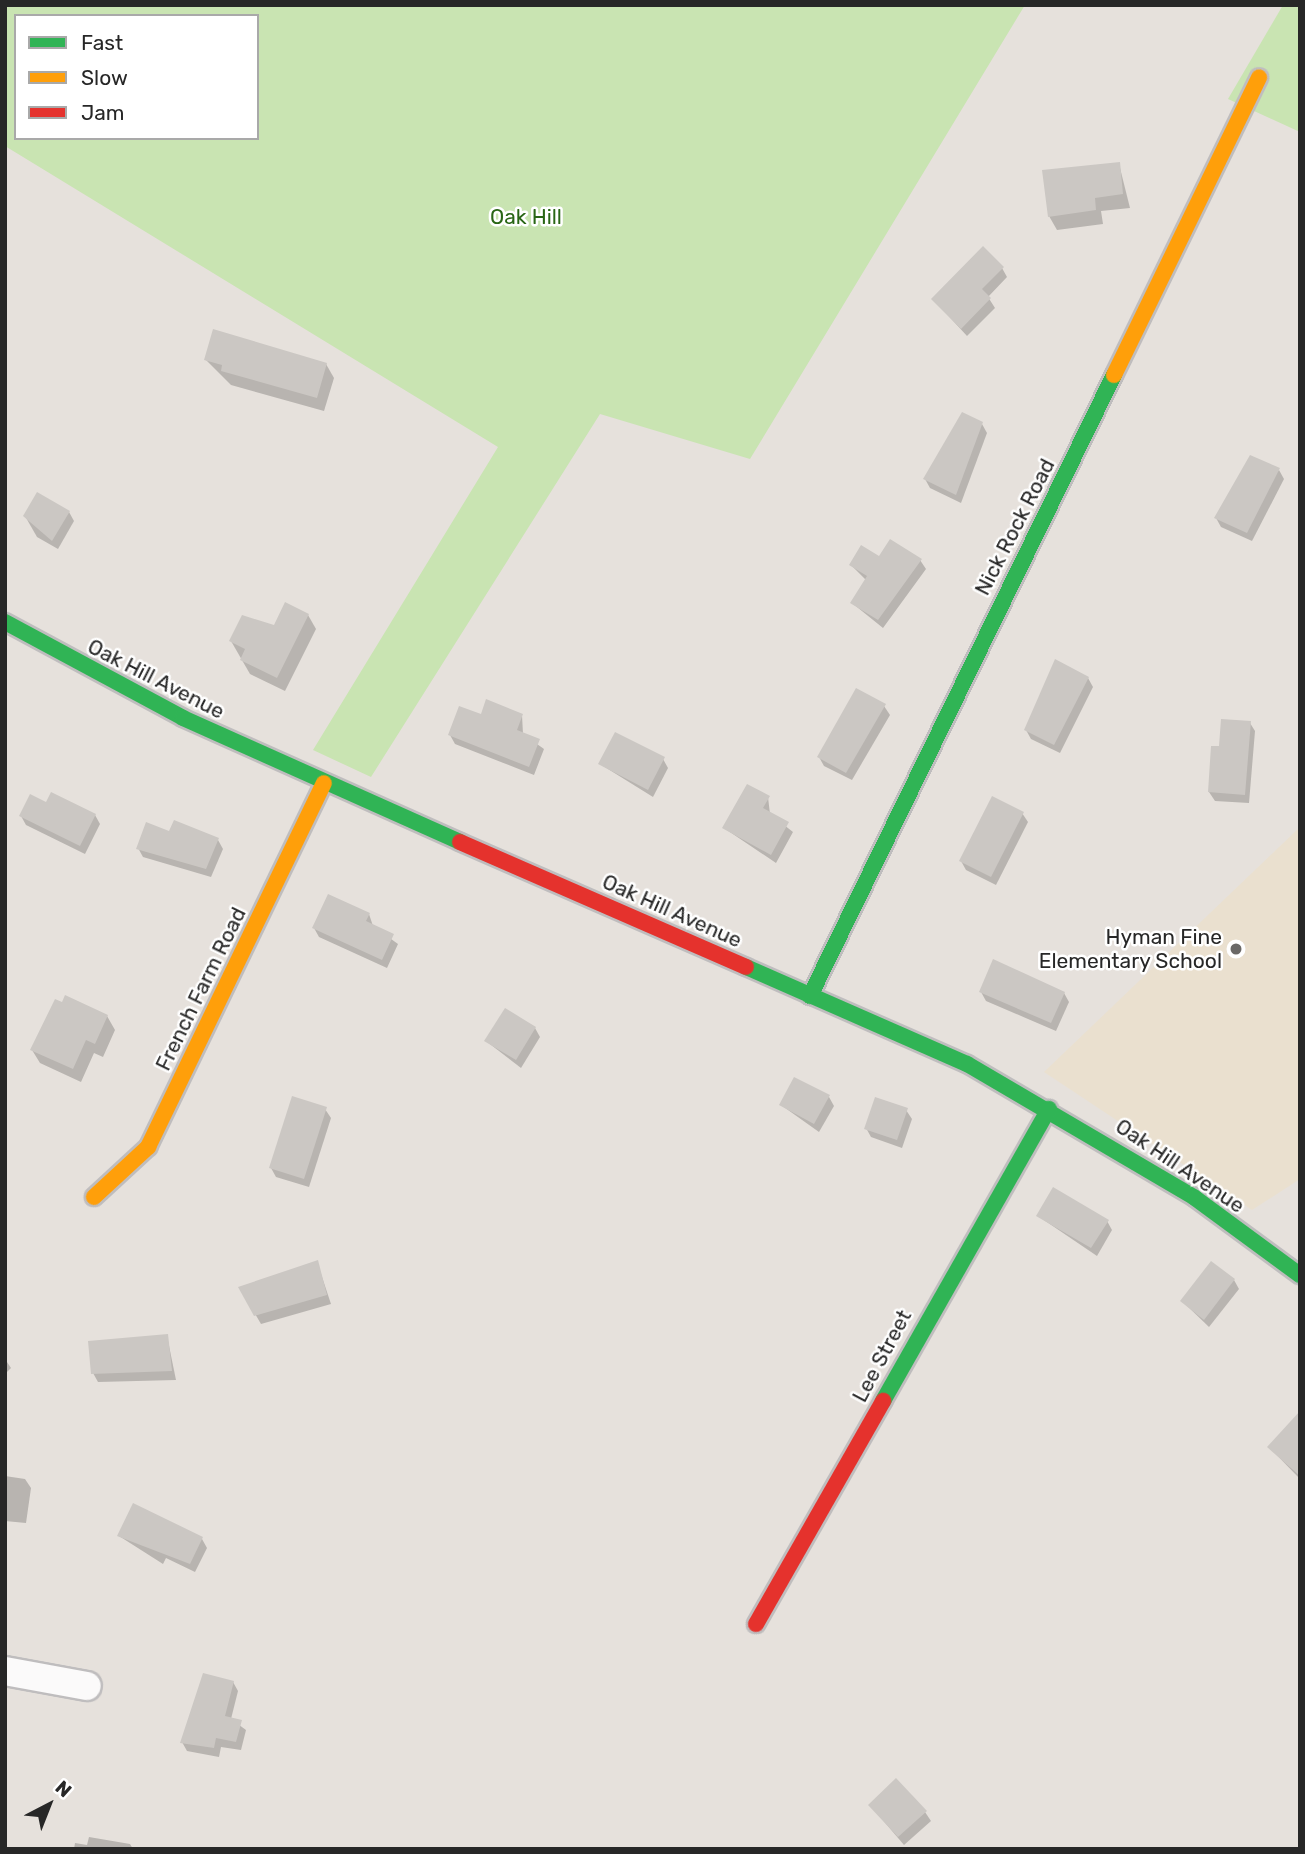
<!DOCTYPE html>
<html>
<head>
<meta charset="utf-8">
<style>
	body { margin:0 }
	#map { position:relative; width:1305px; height:1854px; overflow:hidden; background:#e6e1dc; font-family:Rubik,sans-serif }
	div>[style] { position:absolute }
	.education>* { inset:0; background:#eae0cf }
	.green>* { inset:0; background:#c9e4b2 }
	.shadow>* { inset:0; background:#0003 }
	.building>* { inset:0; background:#cbc7c3 }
	.roads { filter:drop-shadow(2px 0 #bfbdbe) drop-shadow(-2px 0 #bfbdbe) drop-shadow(0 2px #bfbdbe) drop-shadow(0 -2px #bfbdbe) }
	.street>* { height:28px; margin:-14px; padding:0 14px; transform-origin:14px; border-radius:14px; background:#fbfafa }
	.fast>* { height:16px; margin:-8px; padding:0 8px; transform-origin:8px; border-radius:8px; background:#30b455 }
	.slow>* { height:16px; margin:-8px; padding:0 8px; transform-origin:8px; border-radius:8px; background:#ff9f0a }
	.jam>* { height:16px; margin:-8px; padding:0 8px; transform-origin:8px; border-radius:8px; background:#e5322d }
	.dots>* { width:19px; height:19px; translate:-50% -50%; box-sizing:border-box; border:4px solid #fff; border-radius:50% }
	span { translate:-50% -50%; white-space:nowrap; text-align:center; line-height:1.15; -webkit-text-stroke:5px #fff; paint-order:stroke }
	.park-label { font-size:21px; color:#296615 }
	.street-label { font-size:21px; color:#272727 }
	.poi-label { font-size:21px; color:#272727 }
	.right { translate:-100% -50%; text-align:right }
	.frame { position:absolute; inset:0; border:7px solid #272727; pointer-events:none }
	.legend { position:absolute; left:14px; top:14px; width:245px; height:126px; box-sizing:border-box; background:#fff; border:2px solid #a9a9a9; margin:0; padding:9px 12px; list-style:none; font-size:21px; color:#272727 }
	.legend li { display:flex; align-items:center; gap:14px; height:35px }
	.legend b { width:35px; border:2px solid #a9a9a9 }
	.north { position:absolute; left:14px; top:1770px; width:70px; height:70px; -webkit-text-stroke:5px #fff; paint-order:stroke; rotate:42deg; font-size:19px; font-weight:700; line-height:28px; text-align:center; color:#272727 }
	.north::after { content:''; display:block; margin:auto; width:24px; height:32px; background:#272727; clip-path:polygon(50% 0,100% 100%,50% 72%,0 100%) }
</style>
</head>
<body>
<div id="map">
	<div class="education">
		<i style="clip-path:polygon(1300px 827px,1300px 1179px,1252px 1210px,1044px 1072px)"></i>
	</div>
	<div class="green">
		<i style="clip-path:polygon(evenodd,5px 5px,1025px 5px,750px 459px,600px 414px,371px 777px,313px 750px,498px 447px,5px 146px,5px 5px,16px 16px,257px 16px,257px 138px,16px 138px,16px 16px)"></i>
		<i style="clip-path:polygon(1283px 5px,1300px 5px,1300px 132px,1228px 99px)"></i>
	</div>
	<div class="shadow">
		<i style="clip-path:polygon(1119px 164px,1130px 208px,1101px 211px,1103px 224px,1057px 230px,1049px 216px)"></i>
		<i style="clip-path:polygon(1002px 268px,1007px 277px,988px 297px,995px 308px,967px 336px,933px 299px)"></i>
		<i style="clip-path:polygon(206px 360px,326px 364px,334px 378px,324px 411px,231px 385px)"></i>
		<i style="clip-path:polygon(982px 424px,987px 433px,961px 503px,930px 488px,925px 479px)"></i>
		<i style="clip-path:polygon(1279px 470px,1284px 479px,1252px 541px,1221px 527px,1216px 518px)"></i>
		<i style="clip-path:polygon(69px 512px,74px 521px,58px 549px,37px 537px,25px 516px)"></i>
		<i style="clip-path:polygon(880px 559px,920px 560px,926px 569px,883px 628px,852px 603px,866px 580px,851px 565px)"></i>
		<i style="clip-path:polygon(308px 615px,316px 629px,285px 691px,250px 674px,231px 641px)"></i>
		<i style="clip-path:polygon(1088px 678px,1093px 687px,1060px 753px,1031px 739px,1026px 730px)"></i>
		<i style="clip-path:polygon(884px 706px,890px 715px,852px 780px,824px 766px,819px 757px)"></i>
		<i style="clip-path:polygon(522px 715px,523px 734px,544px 749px,534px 775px,455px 744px,450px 735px,482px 716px)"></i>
		<i style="clip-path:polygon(1250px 723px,1255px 731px,1249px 803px,1215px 801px,1209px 792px,1221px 748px)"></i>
		<i style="clip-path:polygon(663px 759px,668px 768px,653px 797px,600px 764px)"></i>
		<i style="clip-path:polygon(768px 797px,770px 814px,793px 832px,776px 863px,724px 828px)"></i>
		<i style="clip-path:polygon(47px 804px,95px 815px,100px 824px,85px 854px,26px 825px,21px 816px)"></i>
		<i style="clip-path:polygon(1022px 813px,1028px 822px,996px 885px,966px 870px,961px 861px)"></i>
		<i style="clip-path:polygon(170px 833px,218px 840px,223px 849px,211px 877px,143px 857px,138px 848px)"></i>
		<i style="clip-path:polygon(369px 914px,373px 926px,398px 944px,387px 968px,319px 937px,314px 928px)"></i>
		<i style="clip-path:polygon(981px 992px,1064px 993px,1069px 1002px,1056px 1031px,986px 1001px)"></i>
		<i style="clip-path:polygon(63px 1005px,107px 1016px,115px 1030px,103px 1057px,94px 1053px,81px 1082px,40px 1063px,32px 1050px)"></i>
		<i style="clip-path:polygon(535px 1028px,540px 1037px,521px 1068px,486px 1041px)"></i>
		<i style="clip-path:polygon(829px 1097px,834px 1106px,819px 1132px,781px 1105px)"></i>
		<i style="clip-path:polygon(325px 1109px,331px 1118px,309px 1187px,276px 1177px,271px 1168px)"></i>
		<i style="clip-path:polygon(906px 1110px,912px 1119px,902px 1148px,871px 1137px,866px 1128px)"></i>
		<i style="clip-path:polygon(1038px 1216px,1107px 1221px,1112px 1230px,1097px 1256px)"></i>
		<i style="clip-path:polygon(317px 1262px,331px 1304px,261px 1324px,240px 1288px)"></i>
		<i style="clip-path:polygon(1234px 1280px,1239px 1289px,1209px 1327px,1182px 1301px)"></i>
		<i style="clip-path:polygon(167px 1336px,176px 1380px,98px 1382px,93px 1373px)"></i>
		<i style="clip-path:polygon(5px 1359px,11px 1368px,5px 1374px)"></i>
		<i style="clip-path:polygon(1300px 1431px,1300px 1479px,1269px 1447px)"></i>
		<i style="clip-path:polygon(5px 1476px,25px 1479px,31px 1488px,26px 1523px,5px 1521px)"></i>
		<i style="clip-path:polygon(119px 1536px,202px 1539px,207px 1548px,195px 1572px,166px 1558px,163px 1564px)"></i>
		<i style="clip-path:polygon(233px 1682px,238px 1691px,231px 1719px,246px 1730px,241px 1750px,221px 1747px,219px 1757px,187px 1751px,182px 1742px)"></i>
		<i style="clip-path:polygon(870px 1805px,925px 1812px,931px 1821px,904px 1845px)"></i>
		<i style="clip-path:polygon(89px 1837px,130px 1844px,133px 1849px,74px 1849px,75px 1843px,87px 1845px)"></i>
	</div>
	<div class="building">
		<i style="clip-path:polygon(1120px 162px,1123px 194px,1095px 198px,1096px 210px,1048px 217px,1042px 170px)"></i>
		<i style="clip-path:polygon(983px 246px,1004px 267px,982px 289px,991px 298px,961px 329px,931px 299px)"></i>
		<i style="clip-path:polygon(213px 329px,327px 363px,317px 398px,221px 371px,222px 365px,204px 360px)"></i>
		<i style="clip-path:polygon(962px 412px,983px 422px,956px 495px,923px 479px)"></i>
		<i style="clip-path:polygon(1250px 455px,1280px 468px,1247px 533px,1214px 518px)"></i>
		<i style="clip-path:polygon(37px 492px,70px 511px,52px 541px,23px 516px)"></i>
		<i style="clip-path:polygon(890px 539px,922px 559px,878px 620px,850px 603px,867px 576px,849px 565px,861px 545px,879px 556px)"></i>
		<i style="clip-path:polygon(285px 602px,309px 614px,277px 678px,240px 660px,245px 649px,229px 641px,242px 615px,274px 625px)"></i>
		<i style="clip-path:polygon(1055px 659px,1089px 677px,1054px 745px,1024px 730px)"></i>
		<i style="clip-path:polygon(856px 688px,886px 704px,846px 773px,817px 757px)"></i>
		<i style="clip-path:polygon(486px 699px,523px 714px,517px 730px,540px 739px,529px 767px,448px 735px,459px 706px,481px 714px)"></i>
		<i style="clip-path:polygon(1221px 719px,1251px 721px,1245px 795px,1208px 792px,1211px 746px,1219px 746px)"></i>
		<i style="clip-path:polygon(615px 732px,665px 757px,648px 790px,598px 764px)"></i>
		<i style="clip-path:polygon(747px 784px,770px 796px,763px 808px,789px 822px,771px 855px,722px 828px)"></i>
		<i style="clip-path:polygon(51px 792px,96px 814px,80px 846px,19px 816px,30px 794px,46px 802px)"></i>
		<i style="clip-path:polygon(992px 796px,1024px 812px,991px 877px,959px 861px)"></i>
		<i style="clip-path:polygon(174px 820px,219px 838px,206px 869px,136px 849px,146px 822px,169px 831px)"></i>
		<i style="clip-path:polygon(328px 894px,370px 913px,366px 921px,394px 934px,382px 960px,312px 928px)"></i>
		<i style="clip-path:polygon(993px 959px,1065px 992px,1051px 1023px,979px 992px)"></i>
		<i style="clip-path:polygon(65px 995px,108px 1015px,95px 1044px,86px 1040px,73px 1069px,30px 1050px,55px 999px,62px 1002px)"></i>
		<i style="clip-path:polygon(505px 1008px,536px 1027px,516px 1060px,484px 1041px)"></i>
		<i style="clip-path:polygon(794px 1077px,830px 1095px,814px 1124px,779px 1105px)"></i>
		<i style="clip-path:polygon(292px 1096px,327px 1107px,304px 1179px,269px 1168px)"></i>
		<i style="clip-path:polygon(875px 1097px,908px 1108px,897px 1140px,864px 1129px)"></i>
		<i style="clip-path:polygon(1053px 1187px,1109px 1220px,1091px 1248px,1036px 1216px)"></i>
		<i style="clip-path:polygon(318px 1260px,327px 1295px,254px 1316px,238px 1287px)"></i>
		<i style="clip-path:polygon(1211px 1261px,1235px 1279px,1204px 1320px,1180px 1301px)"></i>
		<i style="clip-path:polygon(168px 1334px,172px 1371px,91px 1374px,88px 1341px)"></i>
		<i style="clip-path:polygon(1300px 1411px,1300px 1476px,1267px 1447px)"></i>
		<i style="clip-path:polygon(133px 1503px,203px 1537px,190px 1564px,117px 1536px)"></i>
		<i style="clip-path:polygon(203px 1673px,234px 1681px,225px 1716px,242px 1720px,236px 1742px,216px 1738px,214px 1748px,180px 1743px)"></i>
		<i style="clip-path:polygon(896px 1778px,927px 1811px,898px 1837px,868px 1805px)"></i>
	</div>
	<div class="roads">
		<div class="street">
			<i style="left:5px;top:1671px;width:83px;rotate:10.4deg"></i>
		</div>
		<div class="fast">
			<i style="left:5px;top:622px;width:202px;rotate:28.3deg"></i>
			<i style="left:183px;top:718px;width:303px;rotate:24.1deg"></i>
			<i style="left:746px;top:967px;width:241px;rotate:23.7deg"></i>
			<i style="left:967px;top:1064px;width:264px;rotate:30.4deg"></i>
			<i style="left:1195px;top:1198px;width:130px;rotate:36.3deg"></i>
			<i style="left:810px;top:996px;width:691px;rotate:-63.92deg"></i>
			<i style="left:883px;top:1401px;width:336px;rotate:-60.4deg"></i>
		</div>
		<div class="slow">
			<i style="left:1114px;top:375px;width:331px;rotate:-64deg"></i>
			<i style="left:94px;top:1197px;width:74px;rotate:-42.8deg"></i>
			<i style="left:148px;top:1147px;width:404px;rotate:-64.2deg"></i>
		</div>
		<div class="jam">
			<i style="left:460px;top:842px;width:312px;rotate:23.6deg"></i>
			<i style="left:756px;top:1624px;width:257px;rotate:-60.3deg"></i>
		</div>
	</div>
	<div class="dots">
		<i style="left:1236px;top:949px;background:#6a6866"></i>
	</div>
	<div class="park-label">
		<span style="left:526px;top:217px">Oak Hill</span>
	</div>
	<div class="street-label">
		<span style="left:1015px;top:527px;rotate:-63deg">Nick Rock Road</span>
		<span style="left:156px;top:679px;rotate:27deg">Oak Hill Avenue</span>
		<span style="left:672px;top:911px;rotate:24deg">Oak Hill Avenue</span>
		<span style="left:201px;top:989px;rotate:-64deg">French Farm Road</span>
		<span style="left:1180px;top:1166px;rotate:34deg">Oak Hill Avenue</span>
		<span style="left:882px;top:1356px;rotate:-62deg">Lee Street</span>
	</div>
	<div class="poi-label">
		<span class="right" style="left:1222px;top:949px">Hyman Fine<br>Elementary School</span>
	</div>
	<div class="frame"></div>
	<ul class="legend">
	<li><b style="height:9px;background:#30b455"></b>Fast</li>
	<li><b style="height:9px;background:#ff9f0a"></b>Slow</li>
	<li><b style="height:9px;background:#e5322d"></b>Jam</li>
	</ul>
	<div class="north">N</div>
</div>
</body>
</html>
